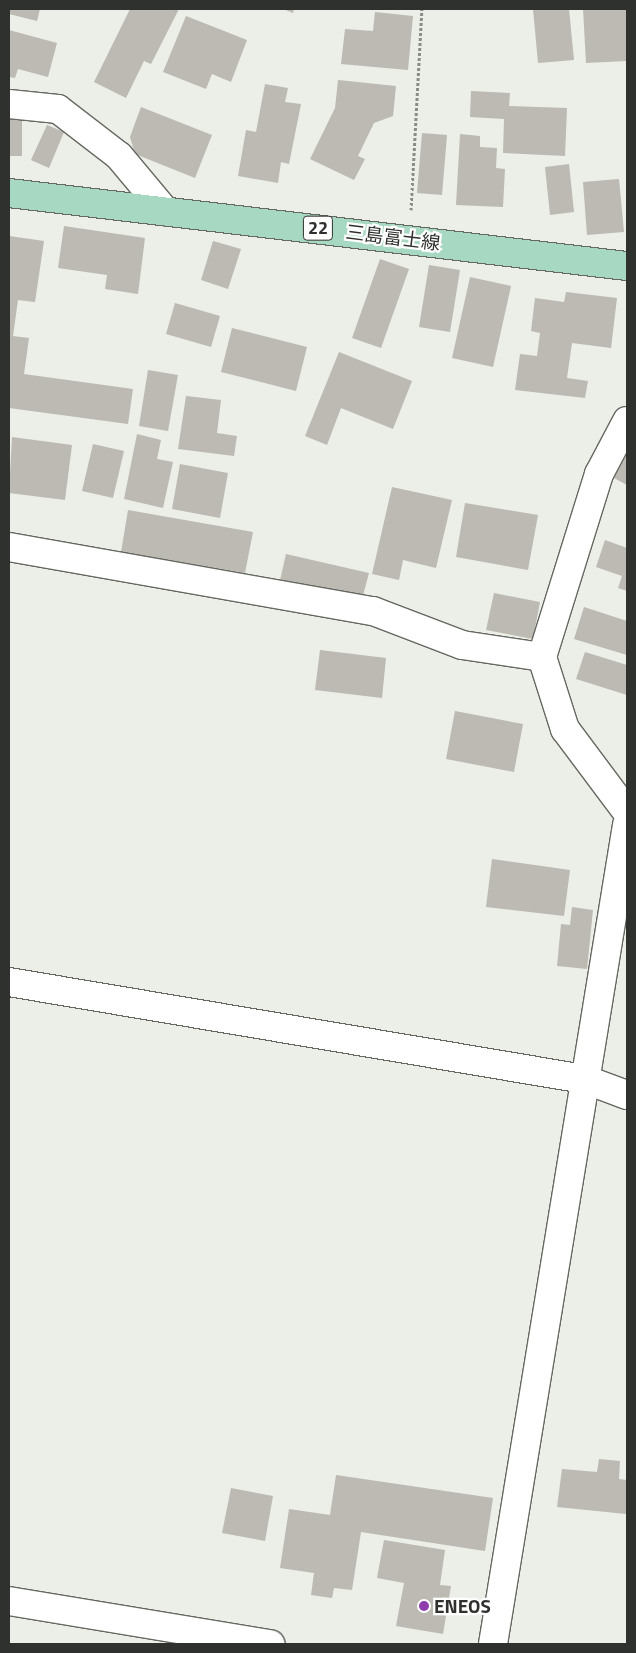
<!DOCTYPE html>
<html>
<head>
<meta charset="utf-8">
<style>
	body { margin:0 }
	#map { position:relative; width:636px; height:1653px; overflow:hidden; background:#ebefe7; font-family:"Titillium Web","Noto Sans JP",sans-serif }
	div>[style] { position:absolute }
	.building>* { inset:0; background:#bcbab2 }
	.path>* { height:3px; margin-top:-1.5px; transform-origin:0; background:repeating-linear-gradient(90deg,#888b86 0 2.5px,transparent 0 5px) }
	.roads { filter:drop-shadow(1px 0 #656861) drop-shadow(-1px 0 #656861) drop-shadow(0 1px #656861) drop-shadow(0 -1px #656861) }
	.minor>* { height:28px; margin:-14px; padding:0 14px; transform-origin:14px; border-radius:14px; background:#fff }
	.major>* { height:28px; margin:-14px; padding:0 14px; transform-origin:14px; border-radius:14px; background:#a7d8c2 }
	.dots>* { width:14px; height:14px; translate:-50% -50%; box-sizing:border-box; border:2px solid #fff; border-radius:50% }
	span { translate:-50% -50%; white-space:nowrap; text-align:center; line-height:1.15; -webkit-text-stroke:4.5px #fff; paint-order:stroke }
	.shield-label span { padding:1px 4px; background:#fff; border:1px solid; border-radius:4px; -webkit-text-stroke-width:0 }
	.shield-label { font-size:18px; color:#2f312e; font-weight:700 }
	.street-label { font-size:19px; color:#2f312e }
	.poi-label { font-size:19px; color:#2f312e; font-weight:700 }
	.left { translate:0 -50%; text-align:left }
	.frame { position:absolute; inset:0; border:10px solid #2f312e; pointer-events:none }
</style>
</head>
<body>
<div id="map">
	<div class="building">
		<i style="clip-path:polygon(9px 9px,40px 9px,37px 21px,9px 14px)"></i>
		<i style="clip-path:polygon(130px 9px,179px 9px,151px 64px,144px 61px,126px 98px,94px 82px)"></i>
		<i style="clip-path:polygon(283px 9px,294px 9px,293px 13px)"></i>
		<i style="clip-path:polygon(533px 9px,569px 9px,574px 60px,538px 63px)"></i>
		<i style="clip-path:polygon(583px 9px,627px 9px,627px 61px,586px 63px)"></i>
		<i style="clip-path:polygon(375px 12px,413px 16px,408px 70px,341px 64px,345px 29px,373px 31px)"></i>
		<i style="clip-path:polygon(186px 16px,247px 40px,231px 82px,212px 74px,206px 89px,163px 72px)"></i>
		<i style="clip-path:polygon(9px 30px,57px 43px,48px 77px,18px 69px,15px 78px,9px 77px)"></i>
		<i style="clip-path:polygon(338px 80px,396px 86px,393px 116px,374px 123px,358px 156px,365px 159px,354px 180px,310px 159px,335px 108px)"></i>
		<i style="clip-path:polygon(265px 84px,288px 88px,285px 102px,301px 104px,289px 164px,281px 162px,278px 183px,238px 176px,246px 130px,256px 132px)"></i>
		<i style="clip-path:polygon(471px 91px,510px 93px,509px 106px,567px 108px,565px 156px,503px 153px,504px 119px,470px 117px)"></i>
		<i style="clip-path:polygon(141px 107px,212px 135px,195px 178px,135px 154px,130px 137px)"></i>
		<i style="clip-path:polygon(9px 117px,22px 117px,22px 156px,9px 156px)"></i>
		<i style="clip-path:polygon(47px 125px,64px 132px,49px 168px,31px 160px)"></i>
		<i style="clip-path:polygon(422px 133px,447px 135px,442px 195px,417px 193px)"></i>
		<i style="clip-path:polygon(460px 134px,480px 136px,480px 147px,497px 148px,496px 168px,505px 169px,503px 207px,456px 205px)"></i>
		<i style="clip-path:polygon(569px 164px,574px 212px,550px 215px,545px 167px)"></i>
		<i style="clip-path:polygon(619px 179px,624px 232px,587px 235px,583px 182px)"></i>
		<i style="clip-path:polygon(64px 226px,145px 238px,138px 294px,105px 289px,107px 275px,58px 268px)"></i>
		<i style="clip-path:polygon(9px 236px,44px 241px,35px 302px,18px 300px,13px 336px,29px 338px,24px 374px,133px 389px,128px 424px,9px 408px)"></i>
		<i style="clip-path:polygon(213px 241px,241px 249px,228px 289px,201px 280px)"></i>
		<i style="clip-path:polygon(380px 259px,409px 269px,381px 348px,352px 338px)"></i>
		<i style="clip-path:polygon(429px 265px,460px 270px,450px 332px,419px 327px)"></i>
		<i style="clip-path:polygon(470px 277px,511px 286px,493px 367px,452px 358px)"></i>
		<i style="clip-path:polygon(566px 292px,617px 298px,611px 348px,572px 343px,567px 378px,588px 381px,585px 398px,515px 390px,520px 354px,537px 356px,540px 333px,531px 331px,535px 298px,564px 302px)"></i>
		<i style="clip-path:polygon(175px 303px,220px 316px,211px 347px,166px 334px)"></i>
		<i style="clip-path:polygon(232px 328px,307px 347px,296px 391px,221px 372px)"></i>
		<i style="clip-path:polygon(339px 352px,412px 381px,393px 429px,341px 408px,327px 445px,305px 436px)"></i>
		<i style="clip-path:polygon(148px 370px,178px 375px,168px 431px,139px 426px)"></i>
		<i style="clip-path:polygon(186px 396px,221px 400px,217px 433px,237px 436px,234px 456px,178px 449px)"></i>
		<i style="clip-path:polygon(137px 434px,161px 440px,157px 459px,173px 462px,163px 508px,124px 499px)"></i>
		<i style="clip-path:polygon(12px 437px,72px 445px,65px 500px,9px 493px)"></i>
		<i style="clip-path:polygon(93px 444px,124px 451px,113px 498px,82px 491px)"></i>
		<i style="clip-path:polygon(627px 454px,627px 485px,614px 478px)"></i>
		<i style="clip-path:polygon(180px 464px,228px 473px,220px 518px,172px 509px)"></i>
		<i style="clip-path:polygon(392px 487px,452px 500px,436px 568px,403px 560px,399px 580px,372px 574px)"></i>
		<i style="clip-path:polygon(465px 503px,538px 515px,528px 570px,456px 557px)"></i>
		<i style="clip-path:polygon(128px 510px,253px 532px,245px 573px,121px 552px)"></i>
		<i style="clip-path:polygon(605px 540px,627px 548px,627px 591px,618px 588px,622px 576px,596px 567px)"></i>
		<i style="clip-path:polygon(286px 554px,369px 573px,361px 603px,279px 585px)"></i>
		<i style="clip-path:polygon(494px 593px,540px 602px,533px 639px,486px 630px)"></i>
		<i style="clip-path:polygon(584px 607px,627px 621px,627px 655px,574px 639px)"></i>
		<i style="clip-path:polygon(320px 650px,386px 658px,382px 698px,315px 690px)"></i>
		<i style="clip-path:polygon(585px 652px,627px 665px,627px 695px,576px 679px)"></i>
		<i style="clip-path:polygon(455px 711px,523px 724px,514px 772px,446px 759px)"></i>
		<i style="clip-path:polygon(492px 859px,570px 870px,564px 916px,486px 907px)"></i>
		<i style="clip-path:polygon(572px 907px,593px 910px,587px 969px,557px 966px,561px 924px,570px 925px)"></i>
		<i style="clip-path:polygon(599px 1459px,620px 1461px,619px 1479px,627px 1480px,626px 1514px,557px 1507px,562px 1469px,597px 1472px)"></i>
		<i style="clip-path:polygon(336px 1475px,493px 1498px,485px 1551px,361px 1532px,352px 1590px,334px 1588px,332px 1598px,311px 1595px,314px 1573px,280px 1568px,289px 1509px,330px 1515px)"></i>
		<i style="clip-path:polygon(231px 1488px,273px 1496px,265px 1541px,222px 1533px)"></i>
		<i style="clip-path:polygon(384px 1540px,445px 1550px,440px 1585px,451px 1586px,443px 1634px,396px 1626px,404px 1583px,377px 1578px)"></i>
	</div>
	<div class="path">
		<i style="left:411px;top:210px;width:201px;rotate:-86.9deg"></i>
	</div>
	<div class="roads">
		<div class="minor">
			<i style="left:9px;top:104px;width:49px;rotate:5.8deg"></i>
			<i style="left:58px;top:109px;width:77px;rotate:37.6deg"></i>
			<i style="left:119px;top:156px;width:72px;rotate:50.1deg"></i>
			<i style="left:9px;top:547px;width:370px;rotate:10deg"></i>
			<i style="left:373px;top:611px;width:95px;rotate:20.9deg"></i>
			<i style="left:462px;top:645px;width:81px;rotate:8.5deg"></i>
			<i style="left:542px;top:657px;width:76px;rotate:72.3deg"></i>
			<i style="left:565px;top:729px;width:104px;rotate:53.2deg"></i>
			<i style="left:542px;top:657px;width:192px;rotate:-72.7deg"></i>
			<i style="left:599px;top:474px;width:60px;rotate:-62.2deg"></i>
			<i style="left:9px;top:982px;width:583px;rotate:9.58deg"></i>
			<i style="left:584px;top:1079px;width:46px;rotate:20.4deg"></i>
			<i style="left:9px;top:1601px;width:265px;rotate:9.4deg"></i>
			<i style="left:493px;top:1644px;width:830px;rotate:-80.71deg"></i>
		</div>
		<div class="major">
			<i style="left:9px;top:193px;width:622px;rotate:6.74deg"></i>
		</div>
	</div>
	<div class="dots">
		<i style="left:424px;top:1606px;background:#8f3dac"></i>
	</div>
	<div class="shield-label">
		<span style="left:318px;top:228px">22</span>
	</div>
	<div class="street-label">
		<span style="left:393px;top:237px;rotate:7deg">三島富士線</span>
	</div>
	<div class="poi-label">
		<span class="left" style="left:434px;top:1606px">ENEOS</span>
	</div>
	<div class="frame"></div>
</div>
</body>
</html>
